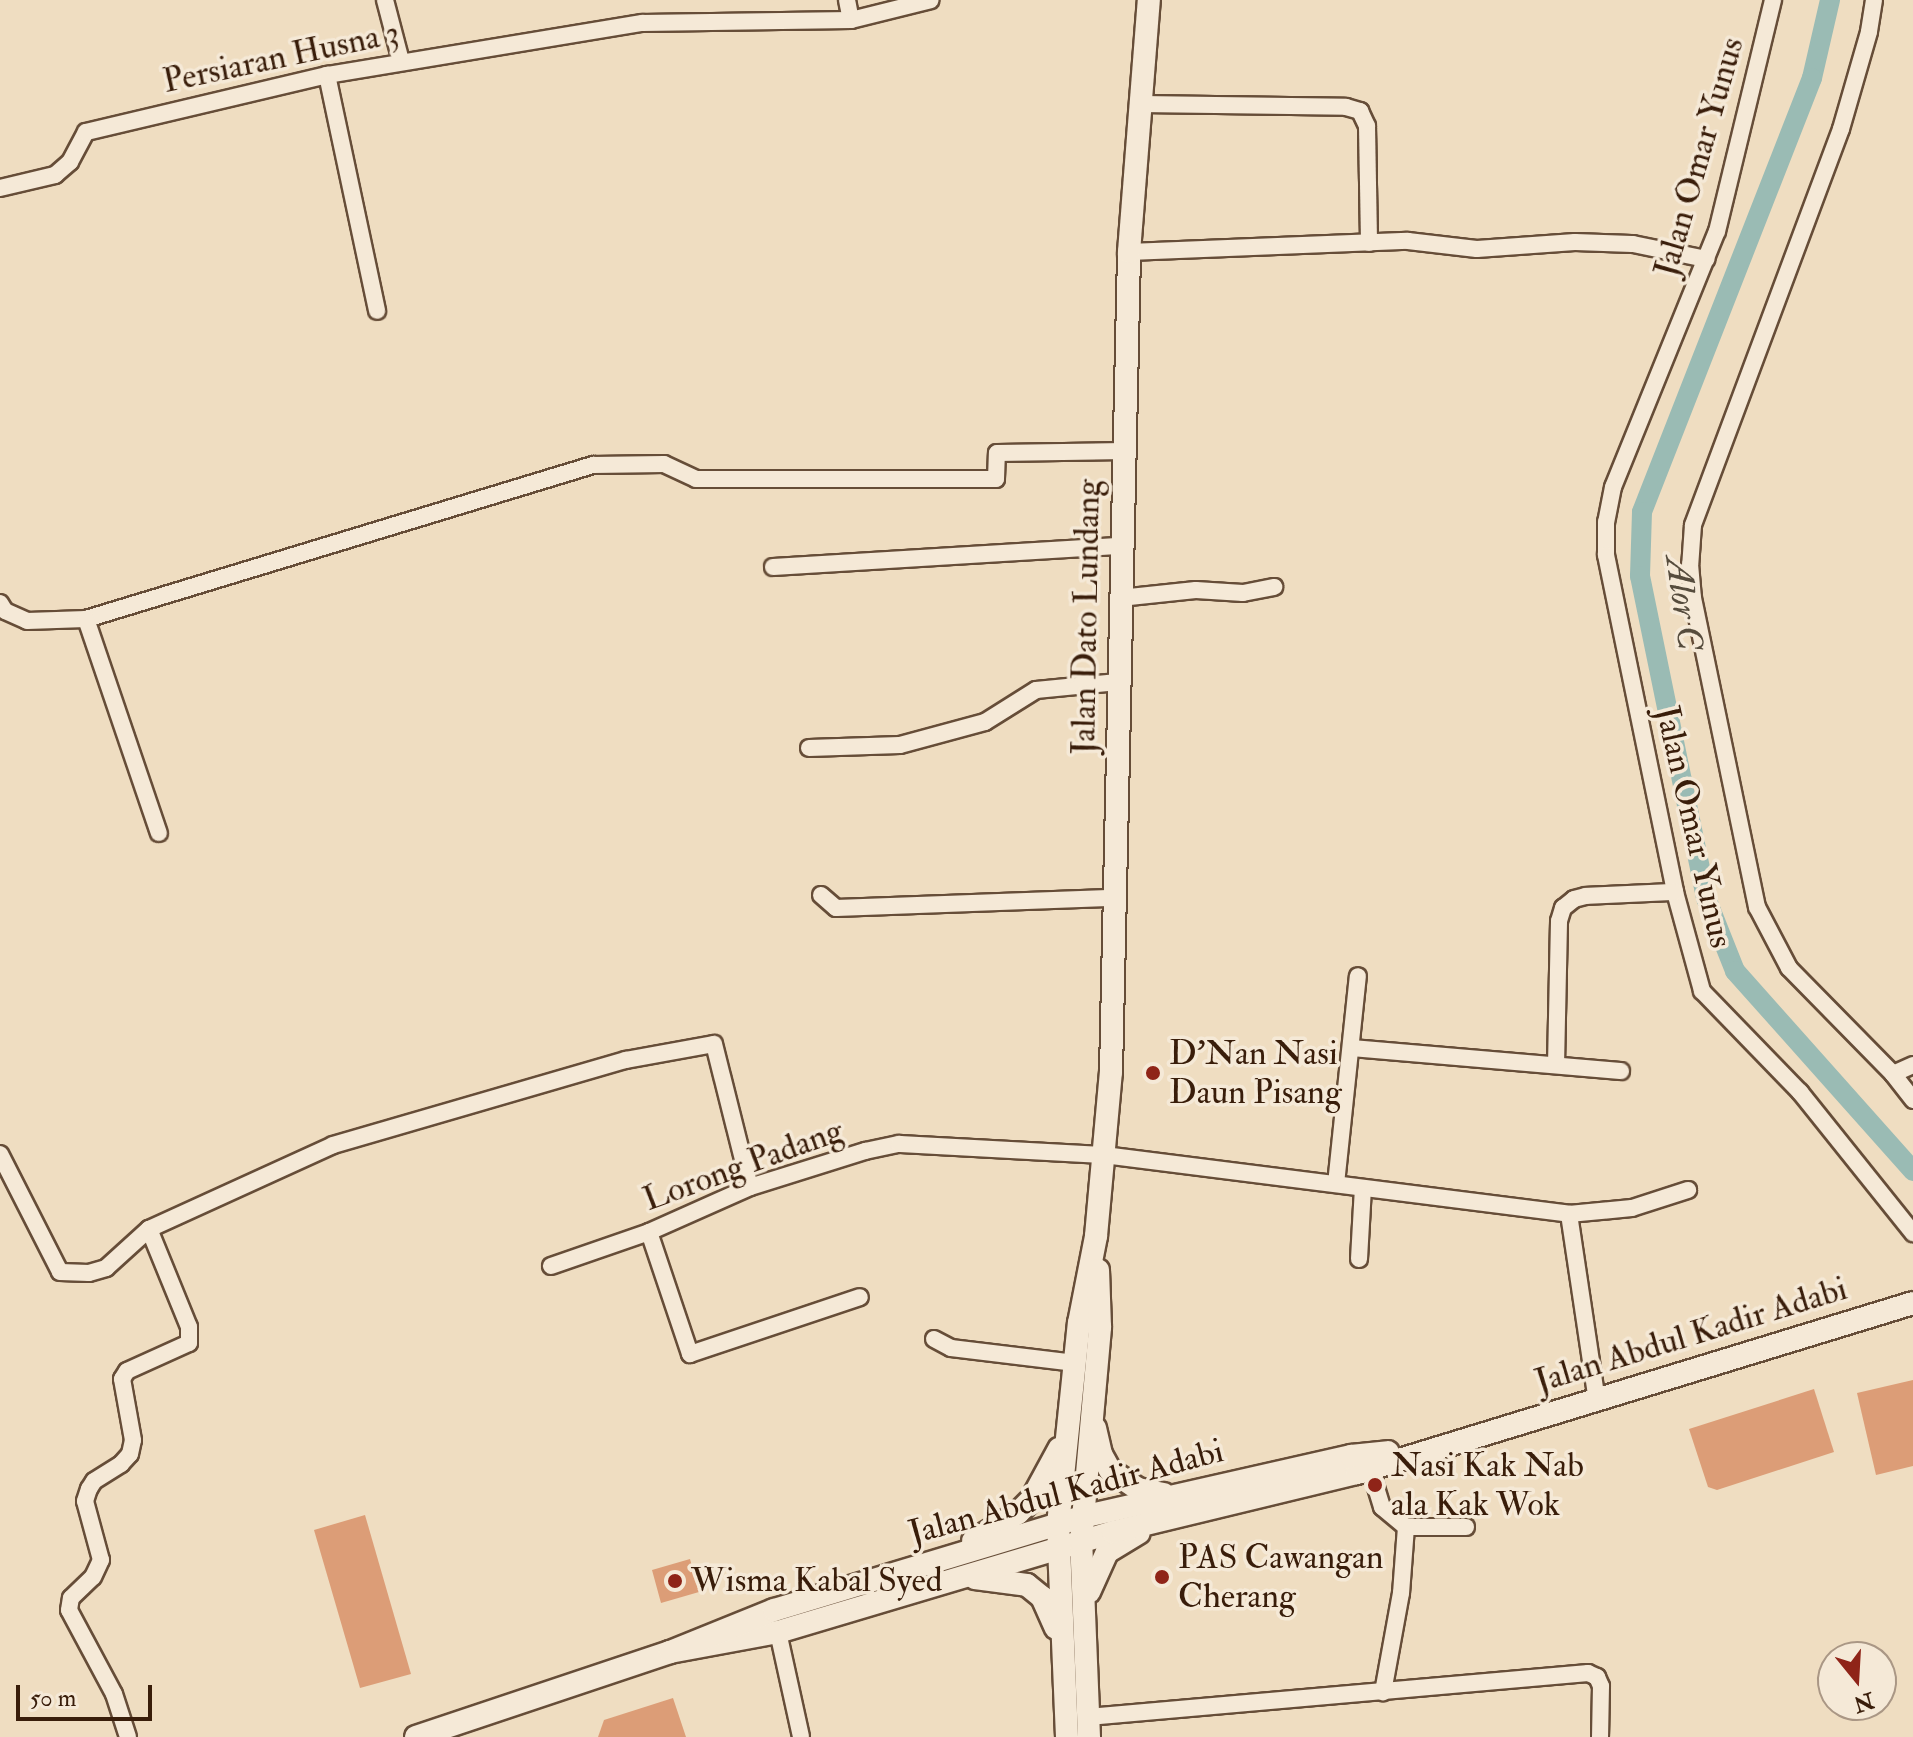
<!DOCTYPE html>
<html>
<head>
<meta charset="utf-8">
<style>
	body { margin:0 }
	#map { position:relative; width:1913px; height:1737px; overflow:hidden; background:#efddc1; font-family:"IM FELL Double Pica",serif }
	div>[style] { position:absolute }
	.canal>* { height:20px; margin:-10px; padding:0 10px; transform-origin:10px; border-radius:10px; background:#9abbb4 }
	.building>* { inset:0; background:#dc9d77 }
	.roads { filter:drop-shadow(2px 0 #664d38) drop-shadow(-2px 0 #664d38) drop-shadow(0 2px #664d38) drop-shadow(0 -2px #664d38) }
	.street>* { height:16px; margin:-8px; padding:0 8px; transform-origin:8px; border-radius:8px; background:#f5e9d7 }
	.secondary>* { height:22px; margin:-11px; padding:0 11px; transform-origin:11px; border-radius:11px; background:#f5e9d7 }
	.dots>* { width:22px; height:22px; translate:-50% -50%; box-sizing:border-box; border:4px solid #f5e9d7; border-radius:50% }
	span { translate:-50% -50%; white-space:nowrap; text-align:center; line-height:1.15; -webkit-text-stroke:7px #f5e9d7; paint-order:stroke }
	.street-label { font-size:34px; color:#391d0a }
	.poi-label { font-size:34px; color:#391d0a }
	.left { translate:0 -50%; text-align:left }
	.water-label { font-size:36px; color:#564c3d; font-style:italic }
	.north { position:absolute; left:1817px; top:1641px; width:80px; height:80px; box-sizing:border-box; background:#f5e9d7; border:2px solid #aa9785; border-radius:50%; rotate:162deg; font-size:22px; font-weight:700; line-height:32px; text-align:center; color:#391d0a }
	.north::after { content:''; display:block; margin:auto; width:28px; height:36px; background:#8f2418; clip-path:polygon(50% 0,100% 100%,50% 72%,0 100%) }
	.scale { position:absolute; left:16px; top:1685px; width:136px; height:36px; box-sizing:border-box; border:4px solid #391d0a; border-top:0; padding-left:10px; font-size:24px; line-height:28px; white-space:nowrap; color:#391d0a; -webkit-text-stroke:6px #f5e9d7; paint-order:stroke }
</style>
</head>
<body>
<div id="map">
	<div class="canal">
		<i style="left:1830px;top:0;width:80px;rotate:103deg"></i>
		<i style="left:1812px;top:78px;width:466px;rotate:111.4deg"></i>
		<i style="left:1642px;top:512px;width:64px;rotate:91.8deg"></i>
		<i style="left:1640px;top:576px;width:329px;rotate:78.4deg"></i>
		<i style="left:1706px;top:898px;width:79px;rotate:68.3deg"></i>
		<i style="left:1735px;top:971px;width:268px;rotate:48.3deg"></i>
	</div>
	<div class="building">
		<i style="clip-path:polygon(1913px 1380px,1913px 1466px,1876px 1475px,1857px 1393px)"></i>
		<i style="clip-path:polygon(1814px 1389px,1834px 1452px,1717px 1490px,1708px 1487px,1689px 1429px)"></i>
		<i style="clip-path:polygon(365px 1515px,411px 1674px,360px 1688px,314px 1530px)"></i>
		<i style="clip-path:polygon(690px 1559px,699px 1592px,661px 1603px,652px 1570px)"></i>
		<i style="clip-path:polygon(673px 1698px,686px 1737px,598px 1737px,604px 1720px)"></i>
	</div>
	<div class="roads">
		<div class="street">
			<i style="left:385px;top:0;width:63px;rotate:75.3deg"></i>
			<i style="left:847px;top:0;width:20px;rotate:79deg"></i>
			<i style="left:1773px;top:0;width:238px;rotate:103.6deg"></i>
			<i style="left:1717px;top:231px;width:276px;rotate:112.1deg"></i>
			<i style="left:1613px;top:487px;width:36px;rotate:101deg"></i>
			<i style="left:1606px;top:522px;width:33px;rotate:90deg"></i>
			<i style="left:1606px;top:555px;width:344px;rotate:78.4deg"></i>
			<i style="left:1675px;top:892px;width:103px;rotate:74.7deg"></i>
			<i style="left:1702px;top:991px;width:141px;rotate:45.9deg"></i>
			<i style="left:1800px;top:1092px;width:181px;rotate:51.3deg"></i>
			<i style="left:1874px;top:0;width:32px;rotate:99deg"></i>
			<i style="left:1869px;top:32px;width:101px;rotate:106.1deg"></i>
			<i style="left:1841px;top:129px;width:423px;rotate:110.5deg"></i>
			<i style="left:1693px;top:525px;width:39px;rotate:94deg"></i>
			<i style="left:1690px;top:564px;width:34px;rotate:85deg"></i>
			<i style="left:1693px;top:598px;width:316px;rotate:78.3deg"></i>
			<i style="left:1757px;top:907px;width:69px;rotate:62.3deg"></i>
			<i style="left:1789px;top:968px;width:148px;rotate:45.5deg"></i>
			<i style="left:1893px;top:1074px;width:33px;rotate:52deg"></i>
			<i style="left:327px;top:75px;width:241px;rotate:78deg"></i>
			<i style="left:1141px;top:104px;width:205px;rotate:0.8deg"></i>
			<i style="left:1346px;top:107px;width:15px;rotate:16deg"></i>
			<i style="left:1360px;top:111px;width:17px;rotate:65deg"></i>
			<i style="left:1367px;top:126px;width:117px;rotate:89deg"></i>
			<i style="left:0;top:188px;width:57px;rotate:-13.3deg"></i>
			<i style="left:55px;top:175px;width:20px;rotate:-41deg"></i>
			<i style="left:70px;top:162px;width:34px;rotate:-62deg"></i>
			<i style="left:86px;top:132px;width:248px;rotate:-13.3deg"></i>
			<i style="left:327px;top:75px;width:319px;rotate:-9.4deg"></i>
			<i style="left:642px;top:23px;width:209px;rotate:-0.8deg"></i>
			<i style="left:851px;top:20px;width:82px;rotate:-14deg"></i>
			<i style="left:1129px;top:252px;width:279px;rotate:-2.3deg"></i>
			<i style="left:1408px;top:241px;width:69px;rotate:6.6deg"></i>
			<i style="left:1477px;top:249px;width:98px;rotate:-4.1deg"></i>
			<i style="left:1575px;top:242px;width:58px;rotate:2deg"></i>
			<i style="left:1633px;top:244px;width:75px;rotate:11.6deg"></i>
			<i style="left:773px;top:567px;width:349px;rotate:-3.5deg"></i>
			<i style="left:1120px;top:598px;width:76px;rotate:-6deg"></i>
			<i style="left:1196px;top:590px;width:47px;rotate:3.7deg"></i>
			<i style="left:1243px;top:593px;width:32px;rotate:-11deg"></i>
			<i style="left:0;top:603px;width:9px;rotate:58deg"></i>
			<i style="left:5px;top:611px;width:24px;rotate:24deg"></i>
			<i style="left:27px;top:621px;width:59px;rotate:-1.9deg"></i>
			<i style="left:86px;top:619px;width:530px;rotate:-16.9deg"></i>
			<i style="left:593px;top:465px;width:71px;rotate:-0.8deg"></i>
			<i style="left:664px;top:464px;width:35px;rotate:25deg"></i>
			<i style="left:696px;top:479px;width:300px"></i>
			<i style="left:996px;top:479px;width:26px;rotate:-88deg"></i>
			<i style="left:997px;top:453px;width:127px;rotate:-0.9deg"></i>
			<i style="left:86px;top:619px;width:226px;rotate:71.2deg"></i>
			<i style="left:809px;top:748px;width:91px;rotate:-1.9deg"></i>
			<i style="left:900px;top:745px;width:88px;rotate:-15.1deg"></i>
			<i style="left:985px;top:722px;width:60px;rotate:-32.1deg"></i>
			<i style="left:1036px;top:690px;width:82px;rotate:-5.6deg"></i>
			<i style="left:821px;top:895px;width:20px;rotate:41deg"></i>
			<i style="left:836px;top:908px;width:279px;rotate:-2.1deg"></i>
			<i style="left:1351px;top:1048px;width:271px;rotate:4.9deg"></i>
			<i style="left:1556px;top:1065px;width:144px;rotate:-88.8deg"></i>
			<i style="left:1559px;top:921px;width:14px;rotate:-73deg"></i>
			<i style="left:1563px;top:908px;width:14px;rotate:-39deg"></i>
			<i style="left:1574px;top:899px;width:12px;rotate:-14deg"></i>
			<i style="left:1586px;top:896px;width:89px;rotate:-2.6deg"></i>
			<i style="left:1893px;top:1074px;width:22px;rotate:-24deg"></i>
			<i style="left:0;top:1154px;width:132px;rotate:63deg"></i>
			<i style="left:60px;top:1272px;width:29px;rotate:2deg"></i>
			<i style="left:89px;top:1273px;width:18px;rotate:-16deg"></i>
			<i style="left:106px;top:1268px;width:58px;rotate:-42.2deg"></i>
			<i style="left:149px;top:1229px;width:202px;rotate:-24.5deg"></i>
			<i style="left:333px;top:1145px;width:305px;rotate:-16.2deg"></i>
			<i style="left:626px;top:1060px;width:89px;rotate:-10.3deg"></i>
			<i style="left:714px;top:1044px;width:147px;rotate:75.9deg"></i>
			<i style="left:1336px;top:1184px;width:209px;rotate:-84deg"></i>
			<i style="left:1569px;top:1214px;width:189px;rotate:81.5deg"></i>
			<i style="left:649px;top:1232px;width:129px;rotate:71.4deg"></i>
			<i style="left:690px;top:1354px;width:179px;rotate:-18.5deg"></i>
			<i style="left:1359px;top:1259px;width:71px;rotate:-86.8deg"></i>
			<i style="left:551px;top:1266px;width:104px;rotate:-19.1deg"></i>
			<i style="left:649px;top:1232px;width:111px;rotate:-24deg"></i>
			<i style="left:750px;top:1187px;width:121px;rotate:-17.4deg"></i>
			<i style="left:865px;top:1151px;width:35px;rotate:-12deg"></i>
			<i style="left:899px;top:1144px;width:205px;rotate:3.1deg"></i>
			<i style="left:1104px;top:1155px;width:469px;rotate:7.2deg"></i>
			<i style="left:1569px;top:1214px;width:63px;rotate:-5.4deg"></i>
			<i style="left:1632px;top:1208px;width:59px;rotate:-17.8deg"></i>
			<i style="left:934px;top:1339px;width:19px;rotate:28deg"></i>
			<i style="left:951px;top:1348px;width:125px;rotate:6.9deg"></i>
			<i style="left:1370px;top:1468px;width:41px;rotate:72.9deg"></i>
			<i style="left:1382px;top:1507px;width:31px;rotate:40deg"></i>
			<i style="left:1406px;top:1527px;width:66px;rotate:94.3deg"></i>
			<i style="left:1401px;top:1593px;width:101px;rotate:100.3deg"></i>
			<i style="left:1406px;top:1527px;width:60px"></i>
			<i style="left:778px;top:1632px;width:107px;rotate:77.6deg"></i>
			<i style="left:1088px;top:1717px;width:502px;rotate:-5.03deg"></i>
			<i style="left:1588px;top:1673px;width:10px;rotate:24deg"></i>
			<i style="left:1597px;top:1677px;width:10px;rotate:66deg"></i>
			<i style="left:1601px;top:1686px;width:51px;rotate:91.1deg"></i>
			<i style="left:128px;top:1737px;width:45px;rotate:-108deg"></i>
			<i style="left:114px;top:1694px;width:95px;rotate:-118.2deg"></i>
			<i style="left:69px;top:1610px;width:12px;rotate:-81deg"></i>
			<i style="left:71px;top:1598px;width:30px;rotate:-44deg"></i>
			<i style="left:93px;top:1577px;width:19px;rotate:-65deg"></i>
			<i style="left:101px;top:1560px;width:61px;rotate:-105.2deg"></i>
			<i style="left:85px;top:1501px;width:13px;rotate:-72deg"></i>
			<i style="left:89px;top:1489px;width:9px;rotate:-58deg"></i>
			<i style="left:94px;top:1481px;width:32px;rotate:-32deg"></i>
			<i style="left:121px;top:1464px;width:13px;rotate:-48deg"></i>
			<i style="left:130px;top:1454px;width:14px;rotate:-78deg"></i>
			<i style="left:133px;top:1440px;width:62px;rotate:-100.2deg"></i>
			<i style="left:122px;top:1379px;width:9px;rotate:-58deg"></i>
			<i style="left:127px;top:1371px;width:68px;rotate:-24.3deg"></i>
			<i style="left:189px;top:1343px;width:16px;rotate:-90deg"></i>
			<i style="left:189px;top:1327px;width:106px;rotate:-112.2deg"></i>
		</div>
		<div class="secondary">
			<i style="left:1095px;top:1428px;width:27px;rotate:77deg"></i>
			<i style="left:1101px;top:1454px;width:18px;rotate:61deg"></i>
			<i style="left:1110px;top:1470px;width:34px;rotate:34deg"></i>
			<i style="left:1138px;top:1489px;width:26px;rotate:11deg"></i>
			<i style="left:973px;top:1541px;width:53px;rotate:-31.9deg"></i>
			<i style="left:1018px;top:1513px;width:20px;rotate:-45deg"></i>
			<i style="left:1032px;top:1499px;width:57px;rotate:-61.6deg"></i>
			<i style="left:975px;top:1578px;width:52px;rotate:7.7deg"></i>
			<i style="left:1027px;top:1585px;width:19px;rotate:39deg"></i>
			<i style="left:1042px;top:1597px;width:34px;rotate:66deg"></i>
			<i style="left:1089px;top:1592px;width:44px;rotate:-65.8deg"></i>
			<i style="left:1107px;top:1552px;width:37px;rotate:-31deg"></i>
			<i style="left:670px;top:1652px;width:110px;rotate:-10.5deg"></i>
			<i style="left:778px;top:1632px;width:350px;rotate:-16.6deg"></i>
			<i style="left:1113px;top:1532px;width:251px;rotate:-13.6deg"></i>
			<i style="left:1357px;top:1473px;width:581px;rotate:-17deg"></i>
			<i style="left:416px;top:1737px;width:268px;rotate:-18.5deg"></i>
			<i style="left:670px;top:1652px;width:112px;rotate:-22deg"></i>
			<i style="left:774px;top:1610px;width:322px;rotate:-16.8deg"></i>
			<i style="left:1082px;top:1517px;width:276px;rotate:-12.8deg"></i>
			<i style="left:1351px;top:1456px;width:37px;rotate:-6deg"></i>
			<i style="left:1067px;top:1737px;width:212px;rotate:-92.4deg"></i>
			<i style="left:1058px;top:1525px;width:203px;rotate:-84.1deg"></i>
			<i style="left:1079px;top:1323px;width:89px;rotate:-78.9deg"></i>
			<i style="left:1096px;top:1236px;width:165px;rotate:-84.8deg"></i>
			<i style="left:1111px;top:1072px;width:820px;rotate:-88.74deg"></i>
			<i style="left:1129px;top:252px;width:253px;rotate:-85.5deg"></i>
			<i style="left:1089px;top:1737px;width:196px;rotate:-92.3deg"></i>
			<i style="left:1081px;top:1541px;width:215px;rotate:-84.9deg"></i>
			<i style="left:1100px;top:1327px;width:57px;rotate:-92deg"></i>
		</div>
	</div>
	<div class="dots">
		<i style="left:1153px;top:1073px;background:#8f2418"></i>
		<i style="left:1375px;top:1485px;background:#8f2418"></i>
		<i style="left:1162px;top:1577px;background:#8f2418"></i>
		<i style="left:675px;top:1581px;background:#8f2418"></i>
	</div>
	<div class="street-label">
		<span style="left:281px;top:57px;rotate:-12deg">Persiaran Husna 3</span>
		<span style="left:1699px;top:157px;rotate:-74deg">Jalan Omar Yunus</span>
		<span style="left:1086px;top:617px;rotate:-89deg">Jalan Dato Lundang</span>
		<span style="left:1694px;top:827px;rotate:77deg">Jalan Omar Yunus</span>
		<span style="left:743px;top:1165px;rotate:-20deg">Lorong Padang</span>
		<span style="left:1691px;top:1335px;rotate:-17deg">Jalan Abdul Kadir Adabi</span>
		<span style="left:1066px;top:1492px;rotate:-15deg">Jalan Abdul Kadir Adabi</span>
	</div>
	<div class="poi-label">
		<span class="left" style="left:1169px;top:1073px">D’Nan Nasi<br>Daun Pisang</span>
		<span class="left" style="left:1391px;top:1485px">Nasi Kak Nab<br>ala Kak Wok</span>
		<span class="left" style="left:1178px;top:1577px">PAS Cawangan<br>Cherang</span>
		<span class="left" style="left:691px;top:1581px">Wisma Kabal Syed</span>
	</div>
	<div class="water-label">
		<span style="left:1684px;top:603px;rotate:82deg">Alor C</span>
	</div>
	<div class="north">N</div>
	<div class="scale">50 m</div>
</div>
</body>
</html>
